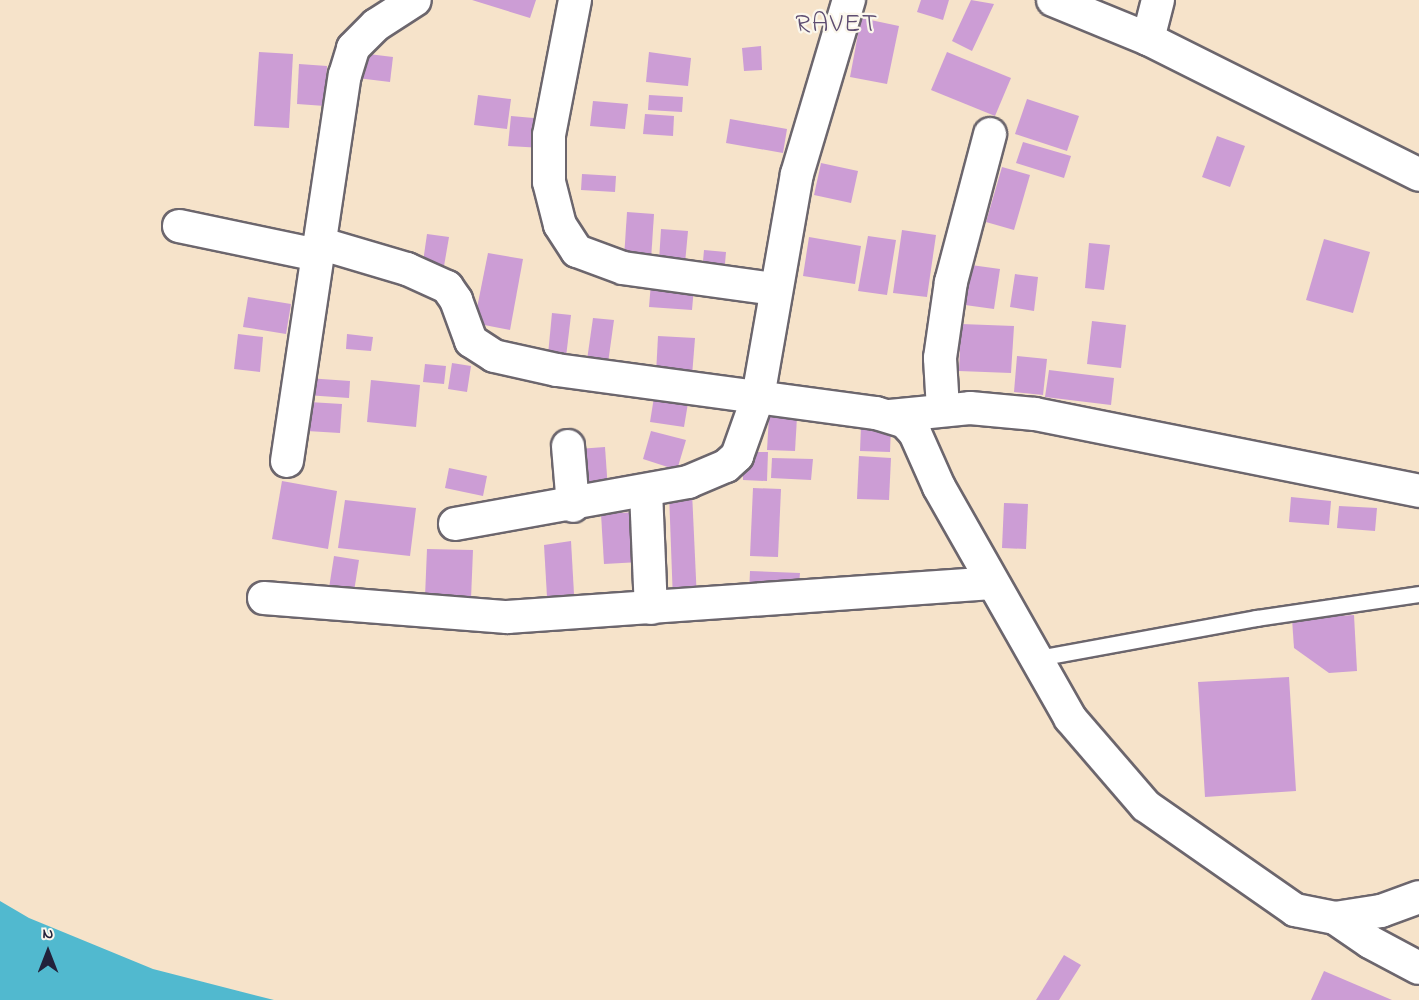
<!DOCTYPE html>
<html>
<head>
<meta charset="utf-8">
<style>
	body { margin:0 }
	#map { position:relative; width:1419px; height:1000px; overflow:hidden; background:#f6e3ca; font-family:"Indie Flower",sans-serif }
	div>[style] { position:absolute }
	.water>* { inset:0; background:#51b9cf }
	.building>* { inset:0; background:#cc9dd5 }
	.roads { filter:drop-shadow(2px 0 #6c666d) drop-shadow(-2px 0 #6c666d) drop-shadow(0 2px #6c666d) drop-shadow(0 -2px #6c666d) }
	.service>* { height:15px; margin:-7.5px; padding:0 7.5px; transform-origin:7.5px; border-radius:7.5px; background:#fff }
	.minor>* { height:32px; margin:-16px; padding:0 16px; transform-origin:16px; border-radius:16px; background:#fff }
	span { translate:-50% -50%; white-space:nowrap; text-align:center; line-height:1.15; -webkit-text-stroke:4.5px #fbf7ec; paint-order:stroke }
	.quarter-label { font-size:27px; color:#5e4d71; letter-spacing:1.5px }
	.north { position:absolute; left:18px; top:922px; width:60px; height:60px; -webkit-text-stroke:4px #fbf7ec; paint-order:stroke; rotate:0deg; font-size:16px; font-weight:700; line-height:24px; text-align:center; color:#22223b }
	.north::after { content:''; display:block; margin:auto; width:21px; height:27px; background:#22223b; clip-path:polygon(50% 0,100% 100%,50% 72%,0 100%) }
</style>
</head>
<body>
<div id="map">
	<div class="water">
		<i style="clip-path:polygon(0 901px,29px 918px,153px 969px,274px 1000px,0 1000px)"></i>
	</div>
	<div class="building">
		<i style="clip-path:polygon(472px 0,536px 0,530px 18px)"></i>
		<i style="clip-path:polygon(921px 0,949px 0,943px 20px,917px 12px)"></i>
		<i style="clip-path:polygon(971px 0,994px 4px,972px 51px,952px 41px)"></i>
		<i style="clip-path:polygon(861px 18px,899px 26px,887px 84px,850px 77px)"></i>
		<i style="clip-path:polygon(761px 46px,762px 70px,744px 71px,742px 48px)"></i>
		<i style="clip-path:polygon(259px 52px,293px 54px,289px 128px,254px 126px)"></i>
		<i style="clip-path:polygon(352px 52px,393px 57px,390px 82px,349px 77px)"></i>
		<i style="clip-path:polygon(649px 52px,691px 58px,688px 86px,646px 82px)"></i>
		<i style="clip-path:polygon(947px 52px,1011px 78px,995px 116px,931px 90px)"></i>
		<i style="clip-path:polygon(299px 64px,327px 66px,325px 106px,297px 104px)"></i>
		<i style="clip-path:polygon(478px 95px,511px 99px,507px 129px,474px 125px)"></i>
		<i style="clip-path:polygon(649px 95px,683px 97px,682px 112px,648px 110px)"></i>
		<i style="clip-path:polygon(1027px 99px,1079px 116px,1067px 151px,1015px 134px)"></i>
		<i style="clip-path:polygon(593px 101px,628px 104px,625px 129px,590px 126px)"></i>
		<i style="clip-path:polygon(645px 114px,674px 116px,673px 136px,643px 134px)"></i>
		<i style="clip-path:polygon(511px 116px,545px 119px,543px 148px,508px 146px)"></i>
		<i style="clip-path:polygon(730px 119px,787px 129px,783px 153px,726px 143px)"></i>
		<i style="clip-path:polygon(1217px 136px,1245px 146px,1230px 187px,1202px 177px)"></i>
		<i style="clip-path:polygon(1023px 142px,1071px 156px,1064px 178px,1016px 163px)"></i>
		<i style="clip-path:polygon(821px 163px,858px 171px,851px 203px,814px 195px)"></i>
		<i style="clip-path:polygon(1002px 167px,1030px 175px,1014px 230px,986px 222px)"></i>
		<i style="clip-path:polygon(582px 174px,616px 176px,615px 192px,581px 190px)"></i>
		<i style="clip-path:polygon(627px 212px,654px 214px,651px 260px,624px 258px)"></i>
		<i style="clip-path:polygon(661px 229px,688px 231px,685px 263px,659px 261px)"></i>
		<i style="clip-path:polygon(902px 230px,936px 235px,927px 297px,893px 293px)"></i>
		<i style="clip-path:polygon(427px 234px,449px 237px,443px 272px,422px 269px)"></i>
		<i style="clip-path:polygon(868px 236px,896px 240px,887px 295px,858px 291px)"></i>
		<i style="clip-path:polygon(809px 237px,861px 246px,855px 284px,803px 276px)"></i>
		<i style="clip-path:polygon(1324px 239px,1370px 252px,1353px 313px,1306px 300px)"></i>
		<i style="clip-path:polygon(1089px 243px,1110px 245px,1104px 290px,1085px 288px)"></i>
		<i style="clip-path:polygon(704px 250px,726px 252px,724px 275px,702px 273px)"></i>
		<i style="clip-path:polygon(488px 253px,523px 259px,510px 330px,474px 323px)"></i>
		<i style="clip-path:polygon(971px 265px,1000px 269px,994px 309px,965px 305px)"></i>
		<i style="clip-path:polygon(1015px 274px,1038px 277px,1034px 311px,1010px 307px)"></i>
		<i style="clip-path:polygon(651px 283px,694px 287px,692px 310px,649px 307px)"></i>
		<i style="clip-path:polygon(248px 297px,291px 304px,286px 334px,243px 327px)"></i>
		<i style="clip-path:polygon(552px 313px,571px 315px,566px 357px,548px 355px)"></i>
		<i style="clip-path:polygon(593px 318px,614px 320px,608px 363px,587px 360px)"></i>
		<i style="clip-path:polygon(1092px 321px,1126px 325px,1121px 368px,1087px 364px)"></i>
		<i style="clip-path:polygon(961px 324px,1014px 326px,1011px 373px,959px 371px)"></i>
		<i style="clip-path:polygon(238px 334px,263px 337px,260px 372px,234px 369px)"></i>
		<i style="clip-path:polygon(347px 334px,373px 337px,371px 351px,346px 349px)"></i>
		<i style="clip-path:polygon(658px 336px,695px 338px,692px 376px,656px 374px)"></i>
		<i style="clip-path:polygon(1017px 356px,1047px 359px,1043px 395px,1014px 392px)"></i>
		<i style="clip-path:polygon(452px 363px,471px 366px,467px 392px,448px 389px)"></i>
		<i style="clip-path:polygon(425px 364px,446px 366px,444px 384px,423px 382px)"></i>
		<i style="clip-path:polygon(1049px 370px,1114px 378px,1111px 405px,1045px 397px)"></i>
		<i style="clip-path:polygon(307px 378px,350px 381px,349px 398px,306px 395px)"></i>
		<i style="clip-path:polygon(371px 380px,420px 385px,416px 427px,367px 422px)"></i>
		<i style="clip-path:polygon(655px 391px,689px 397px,684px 427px,650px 422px)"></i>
		<i style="clip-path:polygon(309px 402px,342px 404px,340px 433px,307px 431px)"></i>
		<i style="clip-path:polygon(769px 416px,797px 417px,795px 451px,767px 450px)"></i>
		<i style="clip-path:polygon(861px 426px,891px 427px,890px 452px,860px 451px)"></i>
		<i style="clip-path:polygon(651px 431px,686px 440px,677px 470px,643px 459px)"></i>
		<i style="clip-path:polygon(605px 447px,608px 490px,581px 492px,578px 449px)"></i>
		<i style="clip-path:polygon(743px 452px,768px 452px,767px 481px,743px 480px)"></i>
		<i style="clip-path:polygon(859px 456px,891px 458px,889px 500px,857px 499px)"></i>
		<i style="clip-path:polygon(772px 458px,813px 459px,811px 480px,771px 478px)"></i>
		<i style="clip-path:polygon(449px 468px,487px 476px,483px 496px,445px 488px)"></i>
		<i style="clip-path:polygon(282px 481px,337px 491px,328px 549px,272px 539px)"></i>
		<i style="clip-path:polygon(753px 488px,781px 489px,778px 557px,750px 556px)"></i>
		<i style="clip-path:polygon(692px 492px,697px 600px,673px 601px,669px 493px)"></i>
		<i style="clip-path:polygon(1291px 497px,1331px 501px,1329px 525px,1289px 522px)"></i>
		<i style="clip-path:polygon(345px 500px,416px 508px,410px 556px,338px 548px)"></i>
		<i style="clip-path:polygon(1004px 503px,1028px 504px,1026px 549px,1002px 548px)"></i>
		<i style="clip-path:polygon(1339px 506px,1377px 508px,1375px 531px,1337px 528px)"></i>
		<i style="clip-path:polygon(638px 512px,640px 562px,604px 564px,601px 514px)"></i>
		<i style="clip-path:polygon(571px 541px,574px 594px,547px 597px,544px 545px)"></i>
		<i style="clip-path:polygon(427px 549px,473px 550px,471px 599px,425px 597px)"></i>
		<i style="clip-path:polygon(334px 556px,359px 560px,352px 604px,327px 601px)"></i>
		<i style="clip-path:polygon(750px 571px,800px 573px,798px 597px,749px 595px)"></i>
		<i style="clip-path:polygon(1354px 615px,1357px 671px,1329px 673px,1294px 648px,1292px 619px)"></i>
		<i style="clip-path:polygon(1289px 677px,1296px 791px,1205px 797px,1198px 682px)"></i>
		<i style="clip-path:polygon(1064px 955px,1081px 965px,1059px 1000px,1036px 1000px)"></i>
		<i style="clip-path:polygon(1324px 971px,1392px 1000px,1311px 1000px)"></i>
	</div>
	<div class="roads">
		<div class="service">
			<i style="left:1038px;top:658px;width:222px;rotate:-10.4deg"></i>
			<i style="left:1256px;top:618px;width:165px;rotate:-8.4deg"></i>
		</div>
		<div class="minor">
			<i style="left:575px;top:0;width:137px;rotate:100.9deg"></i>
			<i style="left:549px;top:135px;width:47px;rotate:90deg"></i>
			<i style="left:549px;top:182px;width:44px;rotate:75.7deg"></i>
			<i style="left:560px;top:225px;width:31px;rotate:57deg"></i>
			<i style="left:577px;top:251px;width:49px;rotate:20.3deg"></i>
			<i style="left:623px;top:268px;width:153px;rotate:7.9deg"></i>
			<i style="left:1053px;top:0;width:103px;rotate:22.3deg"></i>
			<i style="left:1148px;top:39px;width:303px;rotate:26.6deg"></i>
			<i style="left:1148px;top:39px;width:40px;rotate:-75.6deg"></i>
			<i style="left:179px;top:226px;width:142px;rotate:11.8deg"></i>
			<i style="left:319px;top:243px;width:92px;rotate:16.5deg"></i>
			<i style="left:407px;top:269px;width:44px;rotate:24.2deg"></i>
			<i style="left:447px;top:287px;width:16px;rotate:55deg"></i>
			<i style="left:456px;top:300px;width:44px;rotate:69.9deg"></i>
			<i style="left:471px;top:341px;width:27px;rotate:33deg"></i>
			<i style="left:494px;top:356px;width:65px;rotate:12.5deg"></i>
			<i style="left:557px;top:370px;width:322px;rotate:7.7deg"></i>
			<i style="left:876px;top:413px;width:30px;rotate:17deg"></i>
			<i style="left:905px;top:422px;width:15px;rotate:48deg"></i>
			<i style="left:915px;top:433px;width:59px;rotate:66deg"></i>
			<i style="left:939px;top:487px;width:266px;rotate:60.4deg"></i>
			<i style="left:1070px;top:718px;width:116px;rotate:49.2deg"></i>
			<i style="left:1146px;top:806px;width:182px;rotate:34.9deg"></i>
			<i style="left:1295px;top:910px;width:41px;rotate:11.3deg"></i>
			<i style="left:1335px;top:918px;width:47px;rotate:-8.7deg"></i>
			<i style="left:1381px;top:911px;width:40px;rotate:-20.2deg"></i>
			<i style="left:943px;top:409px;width:51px;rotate:-93.4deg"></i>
			<i style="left:940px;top:358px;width:77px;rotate:-81.8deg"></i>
			<i style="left:951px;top:282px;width:153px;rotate:-75.2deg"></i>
			<i style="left:890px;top:416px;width:80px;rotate:-5.7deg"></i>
			<i style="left:970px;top:408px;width:65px;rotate:5.3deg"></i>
			<i style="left:1035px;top:414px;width:392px;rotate:11.3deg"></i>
			<i style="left:568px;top:446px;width:60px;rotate:85.2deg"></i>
			<i style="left:287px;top:461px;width:390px;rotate:-81.5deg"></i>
			<i style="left:345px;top:75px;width:28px;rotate:-73deg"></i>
			<i style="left:353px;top:48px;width:33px;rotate:-45deg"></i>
			<i style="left:376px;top:25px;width:46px;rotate:-32.7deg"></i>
			<i style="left:646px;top:491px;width:117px;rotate:87.6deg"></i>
			<i style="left:455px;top:524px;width:237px;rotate:-10.2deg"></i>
			<i style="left:688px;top:482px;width:41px;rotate:-22.8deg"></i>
			<i style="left:726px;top:466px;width:15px;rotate:-42deg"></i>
			<i style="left:737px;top:456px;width:63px;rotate:-70.4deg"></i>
			<i style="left:758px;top:397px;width:226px;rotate:-80.1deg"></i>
			<i style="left:797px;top:174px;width:182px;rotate:-73.4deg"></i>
			<i style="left:264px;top:598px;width:244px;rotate:4.5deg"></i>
			<i style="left:507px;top:617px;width:486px;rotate:-4deg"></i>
			<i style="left:1335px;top:918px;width:42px;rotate:34.4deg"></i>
			<i style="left:1370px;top:942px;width:55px;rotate:28deg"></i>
		</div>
	</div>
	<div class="quarter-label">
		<span style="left:837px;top:25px">RAVET</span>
	</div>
	<div class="north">N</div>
</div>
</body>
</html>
